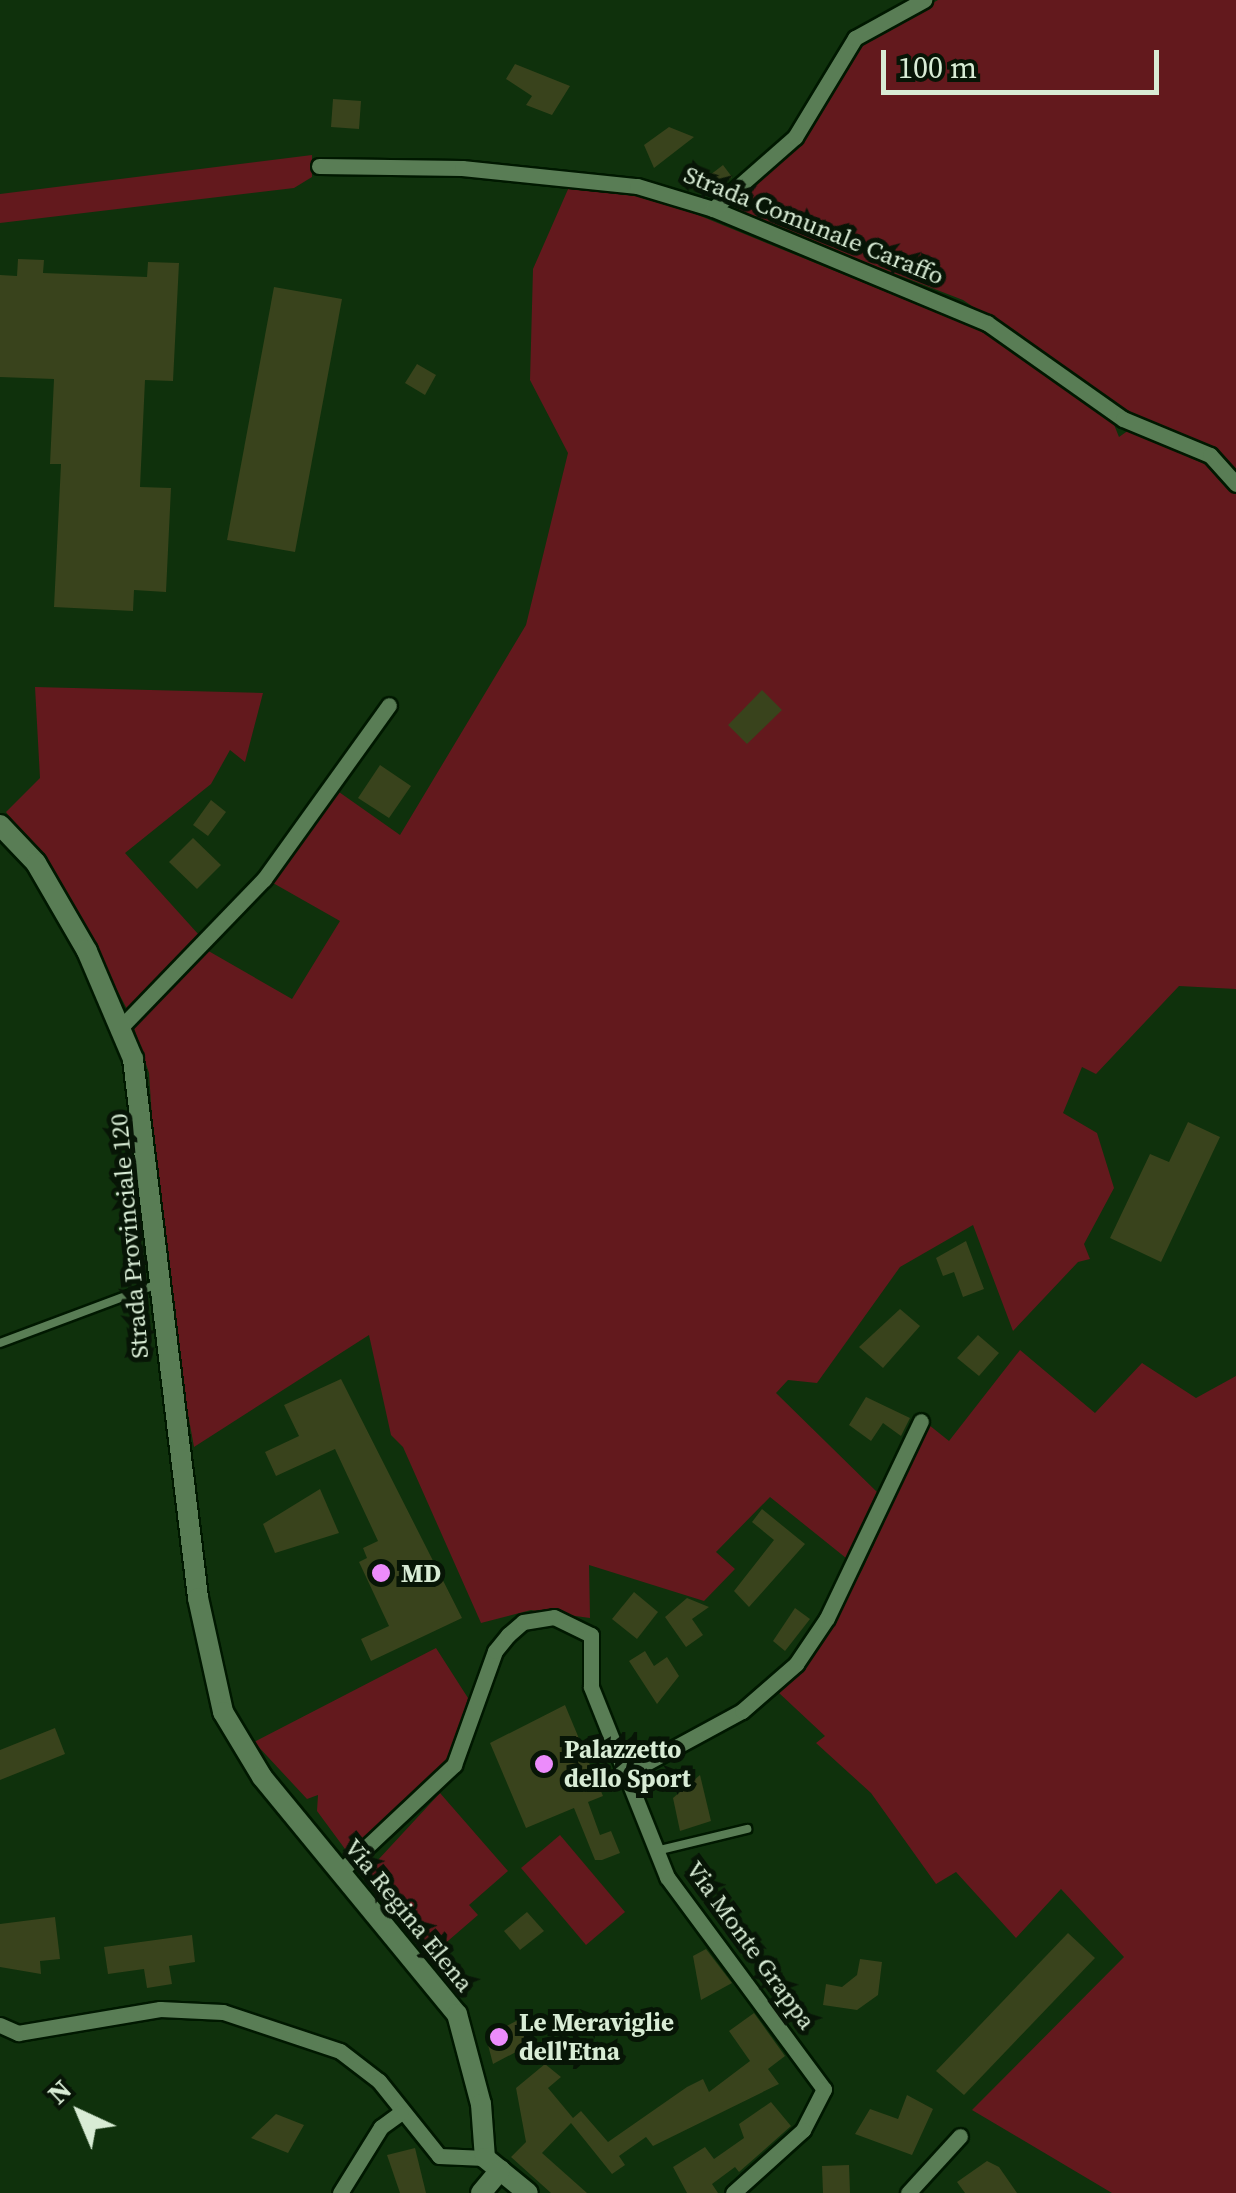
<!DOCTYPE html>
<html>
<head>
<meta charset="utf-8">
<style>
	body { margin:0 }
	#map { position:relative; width:1236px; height:2193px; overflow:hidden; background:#0f310c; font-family:"Source Serif 4",serif }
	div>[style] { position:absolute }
	.green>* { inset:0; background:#63191d }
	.building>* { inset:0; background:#39431c }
	.roads { filter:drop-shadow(2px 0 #001800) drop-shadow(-2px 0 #001800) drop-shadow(0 2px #001800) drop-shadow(0 -2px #001800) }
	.service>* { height:8px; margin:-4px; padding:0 4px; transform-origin:4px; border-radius:4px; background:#597d55 }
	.minor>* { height:15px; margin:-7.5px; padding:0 7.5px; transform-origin:7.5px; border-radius:7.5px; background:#597d55 }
	.tertiary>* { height:20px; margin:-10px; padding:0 10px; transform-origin:10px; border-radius:10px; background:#597d55 }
	.dots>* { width:28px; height:28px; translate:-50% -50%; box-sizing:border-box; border:5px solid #071506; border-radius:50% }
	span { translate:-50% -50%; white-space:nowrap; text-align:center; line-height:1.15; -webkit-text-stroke:10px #071506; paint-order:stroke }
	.street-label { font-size:25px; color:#d8ecd5 }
	.poi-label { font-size:25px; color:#d8ecd5; font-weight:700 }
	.left { translate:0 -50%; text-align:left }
	.north { position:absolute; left:30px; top:2063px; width:100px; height:100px; -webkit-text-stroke:8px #071506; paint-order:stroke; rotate:316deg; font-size:28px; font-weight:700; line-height:40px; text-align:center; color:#d8ecd5 }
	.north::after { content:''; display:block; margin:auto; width:35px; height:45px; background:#d8ecd5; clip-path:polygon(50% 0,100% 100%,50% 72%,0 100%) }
	.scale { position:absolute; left:881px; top:50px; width:278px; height:45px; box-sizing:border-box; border:5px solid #d8ecd5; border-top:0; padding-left:12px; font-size:30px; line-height:35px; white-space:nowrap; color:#d8ecd5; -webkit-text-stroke:8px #071506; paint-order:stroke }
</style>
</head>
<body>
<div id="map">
	<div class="green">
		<i style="clip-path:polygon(938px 0,1236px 0,1236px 471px,1208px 446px,1165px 436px,963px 300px,730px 210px,799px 139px,857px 47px)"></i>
		<i style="clip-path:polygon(312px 155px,312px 177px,294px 188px,0 223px,0 194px)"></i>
		<i style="clip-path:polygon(569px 187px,659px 199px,984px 332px,1113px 422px,1119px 437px,1129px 430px,1220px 471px,1236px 494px,1236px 989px,1179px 986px,1096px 1074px,1082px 1067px,1063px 1113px,1097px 1133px,1114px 1188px,1084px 1244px,1090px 1259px,1078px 1262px,1013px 1331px,973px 1225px,900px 1267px,817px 1383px,788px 1380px,776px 1393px,877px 1492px,846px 1558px,770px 1497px,716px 1552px,735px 1569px,704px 1601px,589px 1565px,590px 1618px,531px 1610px,481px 1623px,403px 1447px,391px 1435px,369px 1335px,194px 1447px,162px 1271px,149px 1073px,133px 1025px,205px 949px,292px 999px,340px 921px,273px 883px,339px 792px,400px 835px,526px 625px,568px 453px,530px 380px,533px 269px)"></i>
		<i style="clip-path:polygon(35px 687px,263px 693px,245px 762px,230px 750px,211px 784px,125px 853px,199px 935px,128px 1011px,65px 891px,6px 812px,40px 778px)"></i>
		<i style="clip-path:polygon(1020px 1350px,1095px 1413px,1142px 1363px,1196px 1398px,1236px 1376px,1236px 2193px,1112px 2193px,972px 2110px,1124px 1957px,1061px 1889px,1016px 1938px,956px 1872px,936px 1884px,871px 1793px,816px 1743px,825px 1736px,779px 1693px,816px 1651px,862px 1570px,929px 1425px,949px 1441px)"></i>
		<i style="clip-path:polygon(436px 1648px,468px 1698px,453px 1751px,444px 1769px,353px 1851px,345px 1849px,317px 1811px,318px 1795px,307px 1799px,254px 1742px)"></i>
		<i style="clip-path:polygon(440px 1793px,508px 1871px,469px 1905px,478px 1915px,434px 1953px,365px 1874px)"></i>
		<i style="clip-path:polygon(560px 1835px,625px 1912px,586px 1945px,521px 1868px)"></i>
	</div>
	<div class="building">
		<i style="clip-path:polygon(515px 64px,570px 86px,552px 115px,526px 105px,532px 96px,506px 79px)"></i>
		<i style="clip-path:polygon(333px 99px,361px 101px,359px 129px,331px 127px)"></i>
		<i style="clip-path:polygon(669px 127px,694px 137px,654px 168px,644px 145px)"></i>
		<i style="clip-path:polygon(723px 165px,732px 177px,710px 196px,692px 189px)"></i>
		<i style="clip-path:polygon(18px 259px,44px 260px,43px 273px,147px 277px,148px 262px,179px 263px,173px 381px,145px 380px,140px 487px,171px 488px,166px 592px,134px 590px,133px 611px,54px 607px,61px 464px,50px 464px,54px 379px,0 377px,0 275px,17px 276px)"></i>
		<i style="clip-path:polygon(274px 287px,342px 299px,295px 552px,227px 540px)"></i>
		<i style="clip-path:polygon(417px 364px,436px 375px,425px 395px,405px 383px)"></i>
		<i style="clip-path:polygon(762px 690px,782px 710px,747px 744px,728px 725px)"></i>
		<i style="clip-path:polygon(380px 765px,411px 786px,389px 818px,358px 798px)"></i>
		<i style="clip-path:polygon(211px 800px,226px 812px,208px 836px,193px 825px)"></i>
		<i style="clip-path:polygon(193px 838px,221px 865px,197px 889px,169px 862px)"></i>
		<i style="clip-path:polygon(1188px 1122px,1220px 1137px,1161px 1262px,1110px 1238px,1150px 1154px,1169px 1162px)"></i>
		<i style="clip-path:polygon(966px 1241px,984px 1289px,963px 1297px,954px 1272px,943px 1276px,936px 1258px)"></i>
		<i style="clip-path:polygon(900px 1309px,920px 1326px,883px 1368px,859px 1347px)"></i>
		<i style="clip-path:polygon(978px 1335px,999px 1353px,979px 1376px,957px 1358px)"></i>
		<i style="clip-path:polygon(341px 1379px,462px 1618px,371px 1661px,361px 1639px,389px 1626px,359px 1562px,367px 1558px,363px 1548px,378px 1541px,335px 1449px,276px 1476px,265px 1452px,299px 1436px,284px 1405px)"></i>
		<i style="clip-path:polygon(866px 1397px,910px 1418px,901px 1436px,883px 1423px,871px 1441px,849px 1425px)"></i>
		<i style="clip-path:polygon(320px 1489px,339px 1533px,275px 1553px,263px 1524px)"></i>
		<i style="clip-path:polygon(762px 1509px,805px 1544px,749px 1607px,734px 1591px,774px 1540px,752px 1522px)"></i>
		<i style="clip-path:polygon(634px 1592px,658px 1612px,637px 1639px,612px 1619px)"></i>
		<i style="clip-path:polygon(687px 1598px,709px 1607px,692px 1619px,703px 1635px,686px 1647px,665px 1617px)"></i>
		<i style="clip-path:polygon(795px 1608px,810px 1619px,785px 1651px,773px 1641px)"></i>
		<i style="clip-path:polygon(645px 1651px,654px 1666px,667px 1657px,679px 1676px,657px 1704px,629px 1661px)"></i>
		<i style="clip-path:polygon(565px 1705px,603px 1796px,588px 1802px,600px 1835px,611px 1831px,620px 1853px,602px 1860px,595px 1860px,574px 1808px,526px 1828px,490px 1743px)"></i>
		<i style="clip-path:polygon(55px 1728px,65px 1754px,0 1780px,0 1750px)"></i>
		<i style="clip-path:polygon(700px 1775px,711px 1821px,680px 1831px,673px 1798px)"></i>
		<i style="clip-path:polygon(527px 1912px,544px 1931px,520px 1950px,504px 1931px)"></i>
		<i style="clip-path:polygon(55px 1917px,60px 1959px,40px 1961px,41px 1974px,0 1967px,0 1924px)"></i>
		<i style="clip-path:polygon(1068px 1933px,1095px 1958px,964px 2095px,936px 2071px)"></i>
		<i style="clip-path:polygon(192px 1935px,195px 1962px,169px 1966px,172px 1984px,147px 1988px,144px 1969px,108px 1974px,104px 1947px)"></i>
		<i style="clip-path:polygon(706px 1949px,732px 1983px,701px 2000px,693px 1956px)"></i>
		<i style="clip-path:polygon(860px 1959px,882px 1962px,878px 1995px,857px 2010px,823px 2005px,826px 1984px,842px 1987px,857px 1975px)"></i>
		<i style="clip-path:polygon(754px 2013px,785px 2056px,768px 2069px,779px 2084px,653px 2146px,646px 2137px,619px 2156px,625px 2165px,612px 2174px,571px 2123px,542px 2153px,587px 2193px,551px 2193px,511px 2157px,526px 2142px,516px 2088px,545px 2064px,561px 2077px,548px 2088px,573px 2118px,581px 2111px,608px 2142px,687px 2087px,703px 2079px,709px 2092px,750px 2061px,729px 2031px)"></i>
		<i style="clip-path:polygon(520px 2019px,533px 2043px,493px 2064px,486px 2037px)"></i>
		<i style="clip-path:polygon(907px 2095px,933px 2109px,912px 2155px,855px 2134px,870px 2109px,898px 2119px)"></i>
		<i style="clip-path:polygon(771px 2102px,791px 2126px,739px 2172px,735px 2167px,712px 2184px,718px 2193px,687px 2193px,673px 2167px,705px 2147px,714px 2159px,744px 2138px,739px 2124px)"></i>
		<i style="clip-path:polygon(276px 2114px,304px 2125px,288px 2153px,251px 2138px)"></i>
		<i style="clip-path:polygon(415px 2148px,426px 2193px,400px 2193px,387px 2155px)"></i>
		<i style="clip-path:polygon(987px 2161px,999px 2167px,1017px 2193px,965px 2193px,957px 2182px)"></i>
		<i style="clip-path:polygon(849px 2165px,850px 2193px,823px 2193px,822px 2166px)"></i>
	</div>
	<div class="roads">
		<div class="service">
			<i style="left:0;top:1343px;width:165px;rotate:-20.5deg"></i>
			<i style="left:656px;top:1851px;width:94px;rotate:-13.6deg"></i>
		</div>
		<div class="minor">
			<i style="left:319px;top:166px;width:143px;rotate:0.8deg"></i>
			<i style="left:462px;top:168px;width:176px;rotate:5.9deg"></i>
			<i style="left:637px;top:186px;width:79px;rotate:16.8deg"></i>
			<i style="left:713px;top:209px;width:297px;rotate:22.6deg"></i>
			<i style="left:987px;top:323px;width:166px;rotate:35.2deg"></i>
			<i style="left:1123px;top:419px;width:94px;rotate:22.5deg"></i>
			<i style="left:1210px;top:455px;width:39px;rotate:48deg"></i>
			<i style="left:713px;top:209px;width:109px;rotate:-41.3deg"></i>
			<i style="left:795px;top:137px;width:116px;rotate:-58.8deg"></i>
			<i style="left:855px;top:38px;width:79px;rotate:-28.8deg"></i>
			<i style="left:123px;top:1025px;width:203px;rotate:-46deg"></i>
			<i style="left:264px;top:879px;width:214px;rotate:-54.3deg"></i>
			<i style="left:626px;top:1774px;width:132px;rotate:-28.5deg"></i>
			<i style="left:742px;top:1711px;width:72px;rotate:-41deg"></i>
			<i style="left:796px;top:1664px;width:55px;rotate:-56deg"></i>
			<i style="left:827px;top:1618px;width:218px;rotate:-64.5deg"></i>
			<i style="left:342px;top:1870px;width:154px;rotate:-43.2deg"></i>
			<i style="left:454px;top:1765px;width:121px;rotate:-70.2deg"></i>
			<i style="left:495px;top:1651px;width:21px;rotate:-51deg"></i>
			<i style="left:508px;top:1635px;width:20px;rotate:-41deg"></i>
			<i style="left:523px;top:1622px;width:31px;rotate:-9deg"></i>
			<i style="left:554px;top:1617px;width:41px;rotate:25.9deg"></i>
			<i style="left:591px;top:1635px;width:52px;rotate:90deg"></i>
			<i style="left:591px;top:1687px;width:205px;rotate:68.2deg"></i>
			<i style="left:667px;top:1877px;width:264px;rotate:53.5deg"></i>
			<i style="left:824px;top:2089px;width:46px;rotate:117.1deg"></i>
			<i style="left:803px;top:2130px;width:94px;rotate:138deg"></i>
			<i style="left:0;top:2025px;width:20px;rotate:24deg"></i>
			<i style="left:18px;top:2033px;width:144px;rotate:-9.6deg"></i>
			<i style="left:160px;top:2009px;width:63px;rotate:2.7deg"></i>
			<i style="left:223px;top:2012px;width:123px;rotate:18.4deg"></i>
			<i style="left:340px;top:2051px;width:49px;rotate:37.6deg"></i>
			<i style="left:379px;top:2081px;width:96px;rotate:51.3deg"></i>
			<i style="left:439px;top:2156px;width:46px;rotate:2.5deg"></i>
			<i style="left:340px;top:2193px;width:78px;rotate:-58.2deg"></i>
			<i style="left:381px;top:2127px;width:24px;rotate:-36deg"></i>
			<i style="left:908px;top:2193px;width:77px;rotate:-47.6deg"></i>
		</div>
		<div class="tertiary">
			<i style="left:0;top:825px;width:52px;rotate:46.5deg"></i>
			<i style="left:36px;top:863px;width:102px;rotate:59.9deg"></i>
			<i style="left:87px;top:951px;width:117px;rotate:66.9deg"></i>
			<i style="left:133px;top:1059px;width:543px;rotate:83.12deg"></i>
			<i style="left:198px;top:1598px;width:117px;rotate:77.6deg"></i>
			<i style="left:223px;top:1712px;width:76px;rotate:59deg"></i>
			<i style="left:262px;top:1777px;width:307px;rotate:50.6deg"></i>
			<i style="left:457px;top:2014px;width:93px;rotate:75.1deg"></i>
			<i style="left:481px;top:2104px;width:54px;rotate:85.8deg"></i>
			<i style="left:485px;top:2158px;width:55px;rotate:39.1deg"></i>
			<i style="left:481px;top:2193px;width:30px;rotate:-50deg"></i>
		</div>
	</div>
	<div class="dots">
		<i style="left:381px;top:1573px;background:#ec8cfb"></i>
		<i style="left:544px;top:1764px;background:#ec8cfb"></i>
		<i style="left:499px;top:2037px;background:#ec8cfb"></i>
	</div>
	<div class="street-label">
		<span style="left:814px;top:225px;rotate:22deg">Strada Comunale Caraffo</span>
		<span style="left:129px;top:1236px;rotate:-95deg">Strada Provinciale 120</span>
		<span style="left:409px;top:1915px;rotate:51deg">Via Regina Elena</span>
		<span style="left:751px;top:1945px;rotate:54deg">Via Monte Grappa</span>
	</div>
	<div class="poi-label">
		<span class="left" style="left:401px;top:1573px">MD</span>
		<span class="left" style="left:564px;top:1764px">Palazzetto<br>dello Sport</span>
		<span class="left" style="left:519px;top:2037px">Le Meraviglie<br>dell'Etna</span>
	</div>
	<div class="north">N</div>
	<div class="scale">100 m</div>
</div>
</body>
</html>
